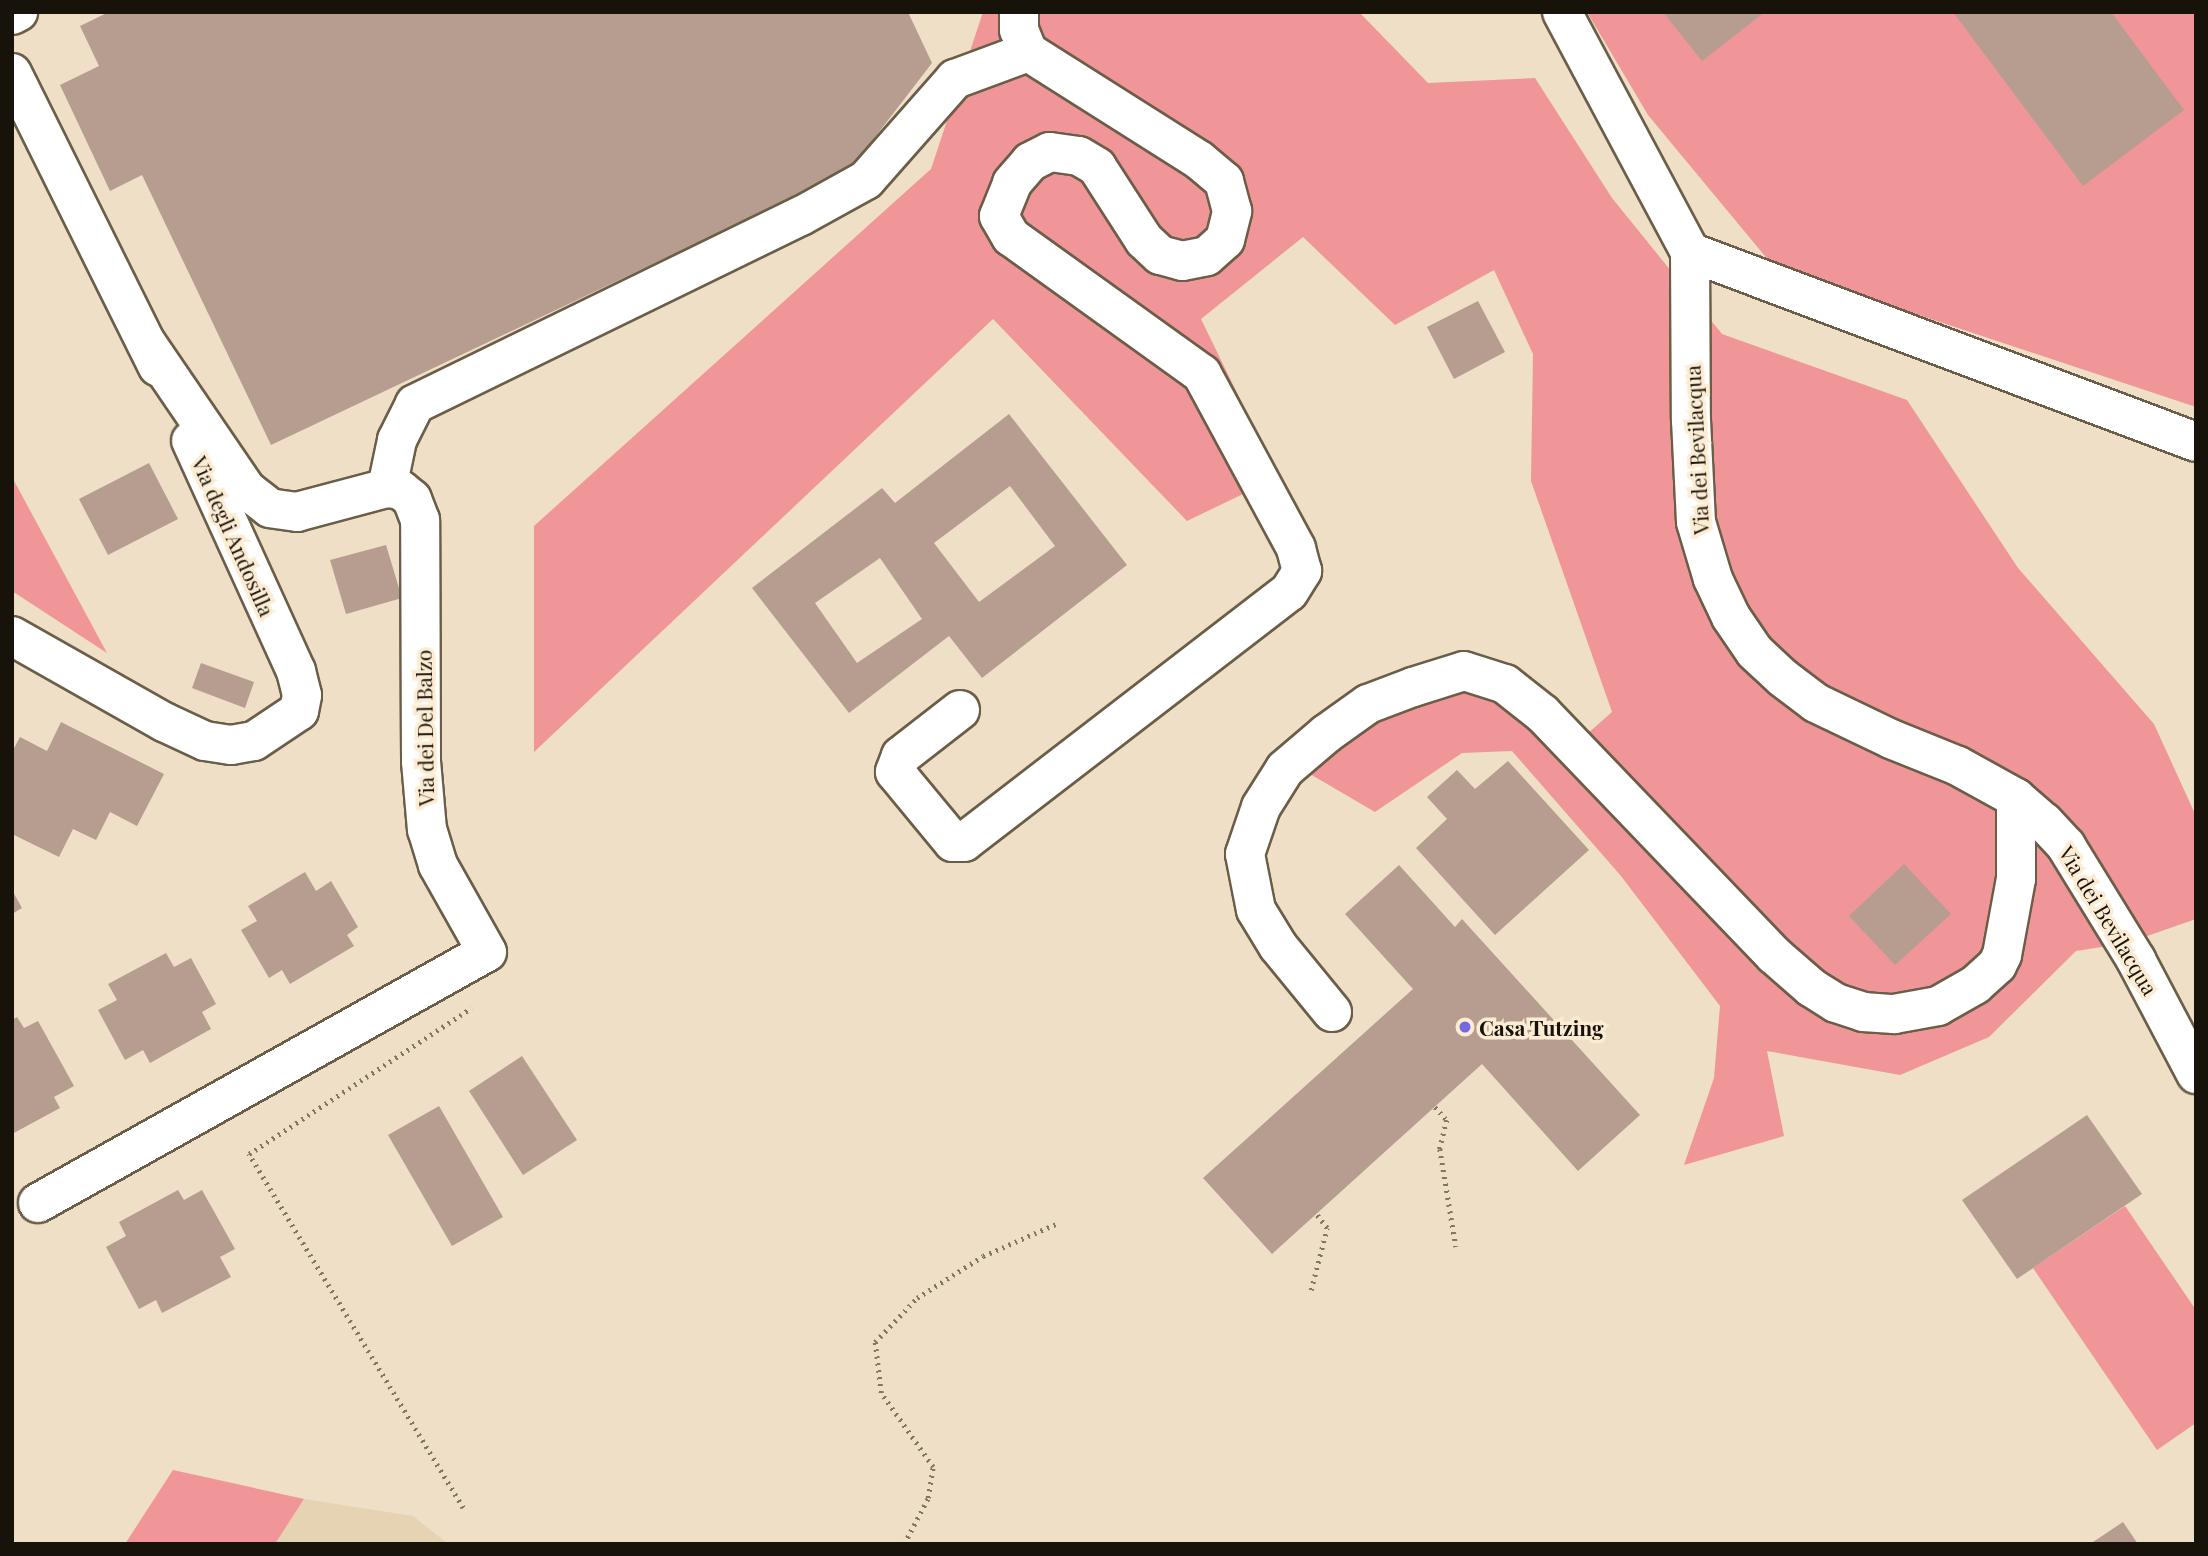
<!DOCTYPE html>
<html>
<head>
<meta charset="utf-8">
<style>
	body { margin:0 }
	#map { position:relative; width:2208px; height:1556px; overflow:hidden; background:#eedfc6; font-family:"Playfair Display",serif }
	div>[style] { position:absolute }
	.built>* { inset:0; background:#e6d3b4 }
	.green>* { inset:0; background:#f09598 }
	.building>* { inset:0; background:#b79d8f }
	.path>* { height:4.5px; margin-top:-2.25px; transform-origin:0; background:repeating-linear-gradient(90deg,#807665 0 2px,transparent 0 7px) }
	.roads { filter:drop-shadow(2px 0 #6b5e48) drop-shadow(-2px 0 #6b5e48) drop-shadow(0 2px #6b5e48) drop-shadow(0 -2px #6b5e48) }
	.minor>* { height:38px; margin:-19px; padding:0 19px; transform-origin:19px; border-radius:19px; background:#fff }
	.dots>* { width:19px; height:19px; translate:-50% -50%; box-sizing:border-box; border:4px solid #fcecd3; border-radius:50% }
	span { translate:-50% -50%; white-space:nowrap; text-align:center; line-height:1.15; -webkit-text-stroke:7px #fcecd3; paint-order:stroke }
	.street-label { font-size:21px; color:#18130a }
	.poi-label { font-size:21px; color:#18130a; font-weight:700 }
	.left { translate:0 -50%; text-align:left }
	.frame { position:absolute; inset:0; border:14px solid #18130a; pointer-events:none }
</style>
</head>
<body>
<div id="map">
	<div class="built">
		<i style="clip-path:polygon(304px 1499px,413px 1516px,448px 1544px,275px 1544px)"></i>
	</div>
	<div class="green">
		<i style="clip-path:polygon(983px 12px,1359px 12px,1428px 83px,1535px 78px,1612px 198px,1722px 334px,1907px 400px,2018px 568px,2154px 724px,2196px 816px,2196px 919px,2127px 943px,2076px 951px,1989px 1037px,1900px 1075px,1767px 1051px,1784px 1136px,1684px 1165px,1714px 1078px,1720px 1006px,1621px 876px,1512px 751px,1462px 753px,1375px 812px,1310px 774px,1348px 736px,1437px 687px,1489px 687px,1569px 750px,1612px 712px,1531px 481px,1533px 354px,1494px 270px,1395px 325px,1303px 237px,1201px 319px,1278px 477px,1187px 521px,993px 319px,534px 752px,534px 526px,931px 169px)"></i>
		<i style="clip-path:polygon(1587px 12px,2196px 12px,2196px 407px,1774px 267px,1648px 115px)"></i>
		<i style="clip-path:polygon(12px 477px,107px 653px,12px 591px)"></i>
		<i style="clip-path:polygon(2125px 1206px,2196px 1310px,2196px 1423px,2157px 1450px,2033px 1268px)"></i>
		<i style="clip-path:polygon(173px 1470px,304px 1499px,275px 1544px,125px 1544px)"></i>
	</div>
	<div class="building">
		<i style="clip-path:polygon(109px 12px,908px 12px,932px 63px,849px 171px,271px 445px,142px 175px,110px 191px,60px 85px,99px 66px,80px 26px)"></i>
		<i style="clip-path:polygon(1663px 12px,1765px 12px,1702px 61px)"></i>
		<i style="clip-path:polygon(1953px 12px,2111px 12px,2184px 110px,2083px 186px)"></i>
		<i style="clip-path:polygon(1478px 301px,1505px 352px,1454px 379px,1427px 327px)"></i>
		<i style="clip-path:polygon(evenodd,1009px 414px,1127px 565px,982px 678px,949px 636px,849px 713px,752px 588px,882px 488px,895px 503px,1009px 414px,1010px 486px,1055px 546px,979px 602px,934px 543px,1010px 486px,1009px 414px,880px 558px,922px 619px,857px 663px,815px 603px,880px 558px)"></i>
		<i style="clip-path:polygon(149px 463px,178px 519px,108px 555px,79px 499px)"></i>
		<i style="clip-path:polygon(386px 545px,402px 598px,346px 614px,330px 560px)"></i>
		<i style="clip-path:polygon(201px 663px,254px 682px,245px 708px,192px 688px)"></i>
		<i style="clip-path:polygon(61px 722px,164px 774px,137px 826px,110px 812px,96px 840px,73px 829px,59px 857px,12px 834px,12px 752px,20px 737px,47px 751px)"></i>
		<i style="clip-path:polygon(1508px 761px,1589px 850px,1495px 935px,1416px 848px,1447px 819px,1427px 797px,1457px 770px,1475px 789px)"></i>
		<i style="clip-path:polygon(1904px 864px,1951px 914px,1895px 965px,1849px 916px)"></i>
		<i style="clip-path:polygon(1399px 865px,1455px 927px,1462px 919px,1640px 1115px,1578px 1171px,1482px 1064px,1272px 1254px,1203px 1178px,1413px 989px,1345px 914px)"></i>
		<i style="clip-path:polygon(305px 872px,316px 891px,331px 881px,358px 927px,347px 935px,354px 946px,290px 984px,282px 970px,269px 978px,241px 930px,257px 921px,248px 906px)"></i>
		<i style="clip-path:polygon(12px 890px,22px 908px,12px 914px)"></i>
		<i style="clip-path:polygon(166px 953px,174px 967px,191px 958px,216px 1004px,202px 1012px,211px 1029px,150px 1063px,143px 1050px,125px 1060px,98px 1010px,117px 1000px,108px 984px)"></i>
		<i style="clip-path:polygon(17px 1017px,24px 1028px,38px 1021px,74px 1086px,54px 1097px,60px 1108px,12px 1134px,12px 1020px)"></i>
		<i style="clip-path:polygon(522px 1056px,577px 1140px,523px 1175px,469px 1091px)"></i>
		<i style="clip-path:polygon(439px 1106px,503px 1217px,452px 1246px,388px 1135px)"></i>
		<i style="clip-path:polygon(2087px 1115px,2142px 1194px,2017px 1279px,1962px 1200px)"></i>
		<i style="clip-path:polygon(178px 1190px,184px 1200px,202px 1190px,235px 1249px,220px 1257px,231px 1277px,162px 1313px,156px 1300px,139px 1309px,106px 1247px,126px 1236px,119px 1222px)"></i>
		<i style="clip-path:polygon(2123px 1522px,2138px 1544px,2090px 1544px)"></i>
	</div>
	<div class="path">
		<i style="left:1435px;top:1107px;width:18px;rotate:47deg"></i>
		<i style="left:1447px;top:1120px;width:30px;rotate:104deg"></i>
		<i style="left:1440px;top:1149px;width:99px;rotate:80.7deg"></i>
		<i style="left:1311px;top:1290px;width:64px;rotate:-75.5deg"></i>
		<i style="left:1327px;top:1228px;width:18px;rotate:-128deg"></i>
		<i style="left:463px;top:1508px;width:414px;rotate:-121.2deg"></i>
		<i style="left:249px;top:1154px;width:266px;rotate:-33.3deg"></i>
		<i style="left:904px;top:1544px;width:52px;rotate:-62.4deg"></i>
		<i style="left:928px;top:1498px;width:31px;rotate:-81deg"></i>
		<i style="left:933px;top:1467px;width:90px;rotate:-125.1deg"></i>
		<i style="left:881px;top:1393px;width:51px;rotate:-96.7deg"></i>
		<i style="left:875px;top:1342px;width:61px;rotate:-46.3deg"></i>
		<i style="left:917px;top:1298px;width:78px;rotate:-32.5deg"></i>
		<i style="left:983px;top:1256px;width:80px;rotate:-23.7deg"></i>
	</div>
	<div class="roads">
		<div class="minor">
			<i style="left:1562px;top:12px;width:272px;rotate:61.9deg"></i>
			<i style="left:1690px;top:252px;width:168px;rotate:89.7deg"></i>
			<i style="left:1691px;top:420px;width:102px;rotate:87.2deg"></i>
			<i style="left:1696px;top:522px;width:59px;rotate:73.4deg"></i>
			<i style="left:1713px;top:579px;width:42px;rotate:64.7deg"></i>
			<i style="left:1731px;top:617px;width:42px;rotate:55.6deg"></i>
			<i style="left:1755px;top:652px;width:38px;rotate:43deg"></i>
			<i style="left:1783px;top:678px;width:41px;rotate:37.1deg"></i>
			<i style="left:1816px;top:703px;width:83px;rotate:25.6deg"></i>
			<i style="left:1891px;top:739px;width:72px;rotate:21.9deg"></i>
			<i style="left:1958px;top:766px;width:66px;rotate:28.9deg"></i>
			<i style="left:2016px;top:798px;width:37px;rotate:41deg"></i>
			<i style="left:2044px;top:822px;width:33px;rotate:47deg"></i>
			<i style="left:2066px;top:846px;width:134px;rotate:58.4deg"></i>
			<i style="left:2136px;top:960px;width:129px;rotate:62.2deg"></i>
			<i style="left:12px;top:15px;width:7px;rotate:-27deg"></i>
			<i style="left:12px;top:73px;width:328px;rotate:63.6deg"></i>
			<i style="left:1690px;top:252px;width:540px;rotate:20.58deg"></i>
			<i style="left:387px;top:488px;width:49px;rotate:-78.2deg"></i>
			<i style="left:397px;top:440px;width:40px;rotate:-63.4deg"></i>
			<i style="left:415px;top:404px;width:429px;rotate:-26deg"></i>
			<i style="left:801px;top:216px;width:74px;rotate:-29deg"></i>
			<i style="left:866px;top:180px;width:135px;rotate:-48.6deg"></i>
			<i style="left:955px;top:79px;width:78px;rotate:-20.3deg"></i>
			<i style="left:12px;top:636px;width:175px;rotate:29.5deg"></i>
			<i style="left:164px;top:722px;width:45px;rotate:24.9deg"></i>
			<i style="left:205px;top:741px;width:26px;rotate:9deg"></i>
			<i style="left:231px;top:745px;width:23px;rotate:-10deg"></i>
			<i style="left:254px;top:741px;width:54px;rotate:-33.7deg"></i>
			<i style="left:299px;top:711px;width:16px;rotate:-79deg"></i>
			<i style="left:302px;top:695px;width:25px;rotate:-104deg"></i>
			<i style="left:296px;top:671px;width:253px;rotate:-114.5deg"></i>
			<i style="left:960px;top:710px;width:75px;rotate:142.1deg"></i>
			<i style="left:901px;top:756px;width:17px;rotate:111deg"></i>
			<i style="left:895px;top:772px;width:91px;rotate:50.4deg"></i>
			<i style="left:953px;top:842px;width:11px"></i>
			<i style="left:964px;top:842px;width:410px;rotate:-37.6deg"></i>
			<i style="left:1289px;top:592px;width:25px;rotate:-58deg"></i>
			<i style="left:1302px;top:571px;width:24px;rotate:-105deg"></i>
			<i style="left:1296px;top:548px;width:198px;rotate:-118.4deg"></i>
			<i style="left:1202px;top:374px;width:235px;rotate:-144.3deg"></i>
			<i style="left:1011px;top:237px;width:24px;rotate:-120deg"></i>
			<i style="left:999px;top:216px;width:35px;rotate:-68deg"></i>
			<i style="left:1012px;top:183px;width:28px;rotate:-49deg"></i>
			<i style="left:1030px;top:162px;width:22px;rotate:-27deg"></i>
			<i style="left:1050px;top:152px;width:29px;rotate:8deg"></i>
			<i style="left:1079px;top:156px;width:21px;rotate:31deg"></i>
			<i style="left:1097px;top:167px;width:87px;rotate:57.2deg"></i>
			<i style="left:1144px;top:240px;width:22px;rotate:43deg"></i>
			<i style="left:1160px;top:255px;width:23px;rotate:15deg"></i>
			<i style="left:1182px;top:261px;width:25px;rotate:-11deg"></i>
			<i style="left:1207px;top:256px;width:24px;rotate:-42deg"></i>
			<i style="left:1225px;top:240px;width:30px;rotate:-76deg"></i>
			<i style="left:1232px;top:211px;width:31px;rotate:-105deg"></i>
			<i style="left:1224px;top:181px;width:33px;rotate:-140deg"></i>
			<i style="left:1199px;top:160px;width:202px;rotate:-147.7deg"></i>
			<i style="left:1028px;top:52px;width:24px;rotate:-112deg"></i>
			<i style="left:1019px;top:30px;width:18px;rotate:-90deg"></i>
			<i style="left:1332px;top:1012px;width:85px;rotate:-129.3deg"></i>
			<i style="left:1278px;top:946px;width:42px;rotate:-121.4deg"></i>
			<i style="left:1256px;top:910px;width:57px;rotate:-101.1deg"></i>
			<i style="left:1245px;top:854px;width:50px;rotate:-71.2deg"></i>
			<i style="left:1261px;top:807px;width:45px;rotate:-57.7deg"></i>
			<i style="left:1285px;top:769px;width:54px;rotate:-40.5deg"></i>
			<i style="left:1326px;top:734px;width:52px;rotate:-35.5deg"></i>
			<i style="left:1368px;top:704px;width:48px;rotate:-20.7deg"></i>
			<i style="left:1413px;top:687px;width:53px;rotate:-17.4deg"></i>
			<i style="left:1464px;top:671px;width:43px;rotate:17.6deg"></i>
			<i style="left:1505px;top:684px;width:48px;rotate:38.3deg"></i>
			<i style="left:1543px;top:714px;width:334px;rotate:46.2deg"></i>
			<i style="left:1774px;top:955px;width:50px;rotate:41deg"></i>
			<i style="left:1812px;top:988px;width:28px;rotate:32deg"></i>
			<i style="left:1836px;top:1003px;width:28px;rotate:18deg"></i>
			<i style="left:1863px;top:1012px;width:31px;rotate:4deg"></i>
			<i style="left:1894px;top:1014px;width:45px;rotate:-10.3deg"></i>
			<i style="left:1938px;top:1006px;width:43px;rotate:-29.6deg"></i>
			<i style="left:1975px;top:985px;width:30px;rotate:-42deg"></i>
			<i style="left:1997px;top:965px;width:11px;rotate:-63deg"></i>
			<i style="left:2002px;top:955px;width:77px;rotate:-79.6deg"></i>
			<i style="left:2016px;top:879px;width:81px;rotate:-90deg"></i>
			<i style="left:38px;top:1203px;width:514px;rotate:-29.21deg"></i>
			<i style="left:487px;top:952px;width:100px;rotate:-119.4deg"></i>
			<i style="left:438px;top:865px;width:37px;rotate:-107deg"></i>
			<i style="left:427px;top:830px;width:69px;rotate:-95deg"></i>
			<i style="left:421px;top:761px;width:241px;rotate:-90.2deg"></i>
			<i style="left:420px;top:520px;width:22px;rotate:-111deg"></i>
			<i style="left:412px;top:499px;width:14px;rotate:-141deg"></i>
			<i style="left:401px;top:490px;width:14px;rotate:-172deg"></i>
			<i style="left:387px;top:488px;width:93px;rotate:165.1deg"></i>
			<i style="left:297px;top:512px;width:27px;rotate:-172deg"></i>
			<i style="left:270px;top:508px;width:31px;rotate:-142deg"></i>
			<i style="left:246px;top:489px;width:176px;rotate:-124.3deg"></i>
		</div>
	</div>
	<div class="dots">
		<i style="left:1465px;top:1027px;background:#7667e2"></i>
	</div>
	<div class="street-label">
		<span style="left:1696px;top:450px;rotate:-93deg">Via dei Bevilacqua</span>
		<span style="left:234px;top:536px;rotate:66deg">Via degli Andosilla</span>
		<span style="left:424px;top:728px;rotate:-91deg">Via dei Del Balzo</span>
		<span style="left:2109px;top:920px;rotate:59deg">Via dei Bevilacqua</span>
	</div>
	<div class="poi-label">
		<span class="left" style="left:1479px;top:1027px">Casa Tutzing</span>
	</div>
	<div class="frame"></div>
</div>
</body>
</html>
